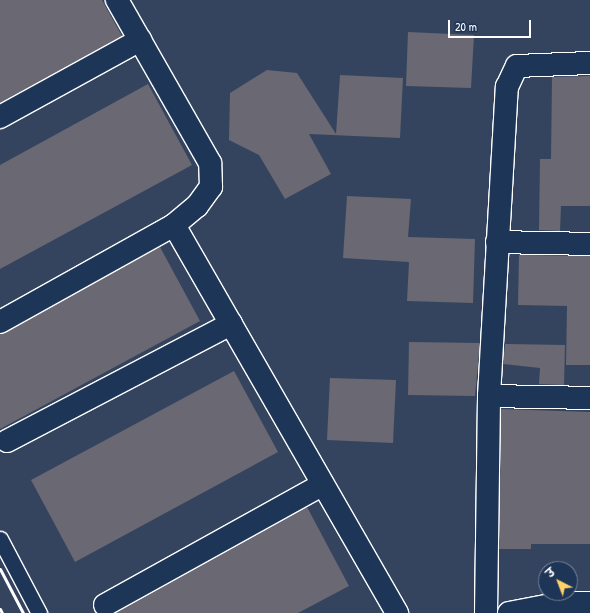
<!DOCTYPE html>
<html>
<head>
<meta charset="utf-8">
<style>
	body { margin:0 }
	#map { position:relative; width:590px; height:613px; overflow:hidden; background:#34445f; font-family:"Patrick Hand","Playpen Sans Deva",sans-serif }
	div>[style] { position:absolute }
	.building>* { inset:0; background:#6a6873 }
	.roads { filter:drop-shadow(1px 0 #fff) drop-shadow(-1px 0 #fff) drop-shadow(0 1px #fff) drop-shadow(0 -1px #fff) }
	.service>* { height:15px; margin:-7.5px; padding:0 7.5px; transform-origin:7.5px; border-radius:7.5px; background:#1d3557 }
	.minor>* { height:22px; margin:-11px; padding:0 11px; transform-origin:11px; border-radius:11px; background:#1d3557 }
	.rail>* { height:3px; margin:-1.5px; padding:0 1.5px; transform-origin:1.5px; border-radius:1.5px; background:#fff }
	span { translate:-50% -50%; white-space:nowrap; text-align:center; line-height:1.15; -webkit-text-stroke:4px #1d3557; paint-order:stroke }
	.north { position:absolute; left:538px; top:561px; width:40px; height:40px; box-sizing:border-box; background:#1d3557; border:1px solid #77869a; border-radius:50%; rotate:318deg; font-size:11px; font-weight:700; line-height:16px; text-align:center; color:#fff }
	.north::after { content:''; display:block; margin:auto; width:14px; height:18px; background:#ffd166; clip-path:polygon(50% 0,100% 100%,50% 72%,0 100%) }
	.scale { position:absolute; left:448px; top:20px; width:83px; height:18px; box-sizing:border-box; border:2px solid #fff; border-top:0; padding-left:5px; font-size:12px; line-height:14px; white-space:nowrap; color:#fff; -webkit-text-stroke:3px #1d3557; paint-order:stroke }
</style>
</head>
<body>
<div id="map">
	<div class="building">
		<i style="clip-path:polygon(0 0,102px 0,122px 36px,0 103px)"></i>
		<i style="clip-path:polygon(408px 32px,474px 35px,471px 88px,406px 86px)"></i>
		<i style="clip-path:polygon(267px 70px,297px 73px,336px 134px,340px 75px,403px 78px,400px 138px,309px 134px,331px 174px,285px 199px,259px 155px,229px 140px,230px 93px)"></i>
		<i style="clip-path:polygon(590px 76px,590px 206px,561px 206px,560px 231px,539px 230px,540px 159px,551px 159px,552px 77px)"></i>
		<i style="clip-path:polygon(148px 84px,192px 165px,0 269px,0 165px)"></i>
		<i style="clip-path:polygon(347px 196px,411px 199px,408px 237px,475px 239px,473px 303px,407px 301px,409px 262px,343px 258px)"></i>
		<i style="clip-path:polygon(160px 247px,200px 321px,0 429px,0 334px)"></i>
		<i style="clip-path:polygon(519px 255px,590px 256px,590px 365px,566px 365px,567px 306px,518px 305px)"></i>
		<i style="clip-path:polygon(409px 342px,480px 343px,475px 396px,408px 395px)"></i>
		<i style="clip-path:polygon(505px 344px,565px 345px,564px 385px,539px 384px,540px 368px,503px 364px)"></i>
		<i style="clip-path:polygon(234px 371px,278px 452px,75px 562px,31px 480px)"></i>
		<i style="clip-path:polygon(330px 378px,396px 380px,393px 443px,327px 440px)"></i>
		<i style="clip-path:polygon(501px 409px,590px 412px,590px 544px,531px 544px,531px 549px,499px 549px)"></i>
		<i style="clip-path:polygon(307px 507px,349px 586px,298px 613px,116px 613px)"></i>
	</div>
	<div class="roads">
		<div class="service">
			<i style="left:0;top:539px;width:84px;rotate:62.2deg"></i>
		</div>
		<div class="minor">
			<i style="left:0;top:117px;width:160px;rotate:-28.8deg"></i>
			<i style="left:174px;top:225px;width:448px;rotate:60.1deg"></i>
			<i style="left:497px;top:242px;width:93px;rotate:1.2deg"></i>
			<i style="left:0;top:322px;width:199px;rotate:-29.1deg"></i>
			<i style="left:174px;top:225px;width:30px;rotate:-40deg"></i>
			<i style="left:197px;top:206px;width:24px;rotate:-54deg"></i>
			<i style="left:211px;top:187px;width:24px;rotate:-92deg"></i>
			<i style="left:210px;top:163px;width:188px;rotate:-119.7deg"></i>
			<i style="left:489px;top:396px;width:101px;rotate:1.1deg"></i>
			<i style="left:7px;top:441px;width:253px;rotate:-27.6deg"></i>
			<i style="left:105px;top:605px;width:249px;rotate:-29deg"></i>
			<i style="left:486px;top:613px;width:217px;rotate:-89.2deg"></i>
			<i style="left:489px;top:396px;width:310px;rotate:-86.7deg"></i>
			<i style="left:507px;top:87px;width:23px;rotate:-65deg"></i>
			<i style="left:517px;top:66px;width:73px;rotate:-2.4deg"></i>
			<i style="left:509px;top:613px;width:53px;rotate:-10.9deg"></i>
			<i style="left:561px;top:603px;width:29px"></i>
		</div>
	</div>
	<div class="rail">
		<i style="left:0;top:569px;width:50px;rotate:62.4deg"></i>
		<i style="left:0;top:609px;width:4px;rotate:63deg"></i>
	</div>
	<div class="north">उ</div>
	<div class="scale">20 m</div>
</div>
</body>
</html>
